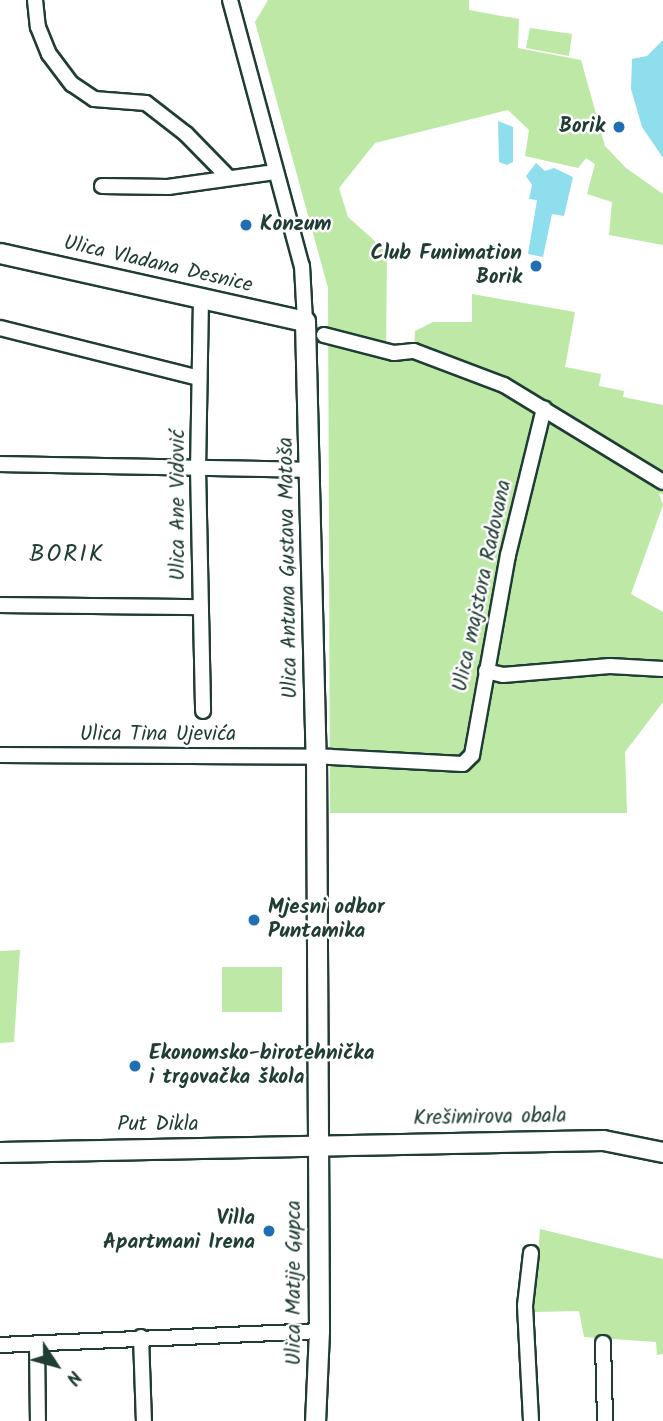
<!DOCTYPE html>
<html>
<head>
<meta charset="utf-8">
<style>
	body { margin:0 }
	#map { position:relative; width:663px; height:1421px; overflow:hidden; background:#fff; font-family:Kalam,sans-serif }
	div>[style] { position:absolute }
	.green>* { inset:0; background:#bde8a6 }
	.water>* { inset:0; background:#8fdeed }
	.roads { filter:drop-shadow(2px 0 #1f3d34) drop-shadow(-2px 0 #1f3d34) drop-shadow(0 2px #1f3d34) drop-shadow(0 -2px #1f3d34) }
	.street>* { height:14px; margin:-7px; padding:0 7px; transform-origin:7px; border-radius:7px; background:#fff }
	.secondary>* { height:19px; margin:-9.5px; padding:0 9.5px; transform-origin:9.5px; border-radius:9.5px; background:#fff }
	.dots>* { width:19px; height:19px; translate:-50% -50%; box-sizing:border-box; border:4px solid #fff; border-radius:50% }
	span { translate:-50% -50%; white-space:nowrap; text-align:center; line-height:1.15; -webkit-text-stroke:5px #fff; paint-order:stroke }
	.poi-label { font-size:21px; color:#1f3d34; font-weight:700 }
	.right { translate:-100% -50%; text-align:right }
	.left { translate:0 -50%; text-align:left }
	.street-label { font-size:21px; color:#1f3d34 }
	.quarter-label { font-size:24px; color:#1f3d34; letter-spacing:2px }
	.north { position:absolute; left:21px; top:1330px; width:70px; height:70px; -webkit-text-stroke:5px #fff; paint-order:stroke; rotate:126deg; font-size:19px; font-weight:700; line-height:28px; text-align:center; color:#1f3d34 }
	.north::after { content:''; display:block; margin:auto; width:24px; height:32px; background:#1f3d34; clip-path:polygon(50% 0,100% 100%,50% 72%,0 100%) }
</style>
</head>
<body>
<div id="map">
	<div class="green">
		<i style="clip-path:polygon(268px 0,469px 0,469px 10px,519px 19px,518px 48px,581px 60px,605px 146px,626px 168px,663px 194px,663px 245px,609px 235px,612px 202px,587px 194px,595px 164px,586px 158px,578px 168px,525px 156px,529px 130px,508px 110px,375px 143px,339px 188px,348px 217px,387px 252px,386px 349px,414px 351px,415px 331px,433px 322px,472px 322px,472px 294px,575px 312px,565px 367px,601px 374px,599px 386px,624px 391px,623px 397px,663px 405px,663px 494px,659px 493px,663px 505px,631px 594px,663px 612px,663px 702px,625px 752px,627px 813px,330px 813px,328px 288px,255px 22px)"></i>
		<i style="clip-path:polygon(530px 28px,572px 34px,569px 56px,526px 48px)"></i>
		<i style="clip-path:polygon(20px 950px,14px 1042px,0 1043px,0 951px)"></i>
		<i style="clip-path:polygon(222px 967px,282px 967px,282px 1012px,222px 1012px)"></i>
		<i style="clip-path:polygon(540px 1229px,663px 1259px,663px 1354px,657px 1355px,656px 1342px,584px 1337px,579px 1311px,534px 1312px)"></i>
	</div>
	<div class="water">
		<i style="clip-path:polygon(663px 40px,663px 158px,642px 127px,631px 89px,632px 59px,647px 56px)"></i>
		<i style="clip-path:polygon(498px 121px,513px 127px,513px 162px,507px 165px,499px 162px)"></i>
		<i style="clip-path:polygon(536px 163px,545px 171px,554px 168px,573px 177px,564px 216px,552px 214px,543px 257px,528px 254px,537px 200px,529px 199px,532px 185px,526px 176px)"></i>
	</div>
	<div class="roads">
		<div class="street">
			<i style="left:35px;top:0;width:27px;rotate:84deg"></i>
			<i style="left:38px;top:27px;width:29px;rotate:68deg"></i>
			<i style="left:49px;top:54px;width:38px;rotate:53deg"></i>
			<i style="left:72px;top:84px;width:27px;rotate:34deg"></i>
			<i style="left:94px;top:99px;width:52px;rotate:4.4deg"></i>
			<i style="left:146px;top:103px;width:51px;rotate:37.8deg"></i>
			<i style="left:186px;top:134px;width:60px;rotate:45.7deg"></i>
			<i style="left:230px;top:0;width:276px;rotate:74.9deg"></i>
			<i style="left:302px;top:266px;width:55px;rotate:86.9deg"></i>
			<i style="left:102px;top:186px;width:66px;rotate:0.9deg"></i>
			<i style="left:168px;top:187px;width:108px;rotate:-8deg"></i>
			<i style="left:201px;top:299px;width:169px;rotate:91deg"></i>
			<i style="left:198px;top:468px;width:243px;rotate:88.8deg"></i>
			<i style="left:0;top:328px;width:205px;rotate:14.1deg"></i>
			<i style="left:324px;top:335px;width:72px;rotate:14.4deg"></i>
			<i style="left:394px;top:353px;width:20px;rotate:-6deg"></i>
			<i style="left:414px;top:351px;width:96px;rotate:20.7deg"></i>
			<i style="left:504px;top:385px;width:186px;rotate:31.4deg"></i>
			<i style="left:0;top:464px;width:310px;rotate:1.1deg"></i>
			<i style="left:0;top:605px;width:201px;rotate:0.6deg"></i>
			<i style="left:486px;top:671px;width:17px;rotate:13deg"></i>
			<i style="left:503px;top:675px;width:107px;rotate:-4.8deg"></i>
			<i style="left:610px;top:666px;width:53px;rotate:3.2deg"></i>
			<i style="left:0;top:755px;width:331px;rotate:0.3deg"></i>
			<i style="left:331px;top:757px;width:132px;rotate:3deg"></i>
			<i style="left:463px;top:764px;width:13px;rotate:-45deg"></i>
			<i style="left:472px;top:755px;width:203px;rotate:-79.8deg"></i>
			<i style="left:508px;top:555px;width:151px;rotate:-76.2deg"></i>
			<i style="left:531px;top:1253px;width:53px;rotate:96.5deg"></i>
			<i style="left:525px;top:1306px;width:115px;rotate:87deg"></i>
			<i style="left:141px;top:1337px;width:84px;rotate:88deg"></i>
			<i style="left:37px;top:1343px;width:78px;rotate:89.3deg"></i>
			<i style="left:603px;top:1343px;width:78px;rotate:88.5deg"></i>
			<i style="left:0;top:1345px;width:319px;rotate:-2.5deg"></i>
		</div>
		<div class="secondary">
			<i style="left:0;top:253px;width:312px;rotate:12.6deg"></i>
			<i style="left:305px;top:321px;width:436px;rotate:88.6deg"></i>
			<i style="left:316px;top:757px;width:574px;rotate:89.7deg"></i>
			<i style="left:319px;top:1331px;width:90px;rotate:92.5deg"></i>
			<i style="left:0;top:1152px;width:603px;rotate:-1.14deg"></i>
			<i style="left:603px;top:1140px;width:61px;rotate:11.3deg"></i>
		</div>
	</div>
	<div class="dots">
		<i style="left:619px;top:127px;background:#1f6fb2"></i>
		<i style="left:246px;top:225px;background:#1f6fb2"></i>
		<i style="left:536px;top:266px;background:#1f6fb2"></i>
		<i style="left:254px;top:920px;background:#1f6fb2"></i>
		<i style="left:135px;top:1066px;background:#1f6fb2"></i>
		<i style="left:269px;top:1231px;background:#1f6fb2"></i>
	</div>
	<div class="poi-label">
		<span class="right" style="left:605px;top:127px">Borik</span>
		<span class="left" style="left:260px;top:225px">Konzum</span>
		<span class="right" style="left:522px;top:266px">Club Funimation<br>Borik</span>
		<span class="left" style="left:268px;top:920px">Mjesni odbor<br>Puntamika</span>
		<span class="left" style="left:149px;top:1066px">Ekonomsko-birotehnička<br>i trgovačka škola</span>
		<span class="right" style="left:255px;top:1231px">Villa<br>Apartmani Irena</span>
	</div>
	<div class="street-label">
		<span style="left:158px;top:265px;rotate:13deg">Ulica Vladana Desnice</span>
		<span style="left:179px;top:505px;rotate:-90deg">Ulica Ane Vidović</span>
		<span style="left:289px;top:568px;rotate:-91deg">Ulica Antuna Gustava Matoša</span>
		<span style="left:483px;top:586px;rotate:-78deg">Ulica majstora Radovana</span>
		<span style="left:158px;top:735px">Ulica Tina Ujevića</span>
		<span style="left:490px;top:1118px;rotate:-1deg">Krešimirova obala</span>
		<span style="left:158px;top:1125px">Put Dikla</span>
		<span style="left:295px;top:1283px;rotate:-90deg">Ulica Matije Gupca</span>
	</div>
	<div class="quarter-label">
		<span style="left:67px;top:555px">BORIK</span>
	</div>
	<div class="north">N</div>
</div>
</body>
</html>
